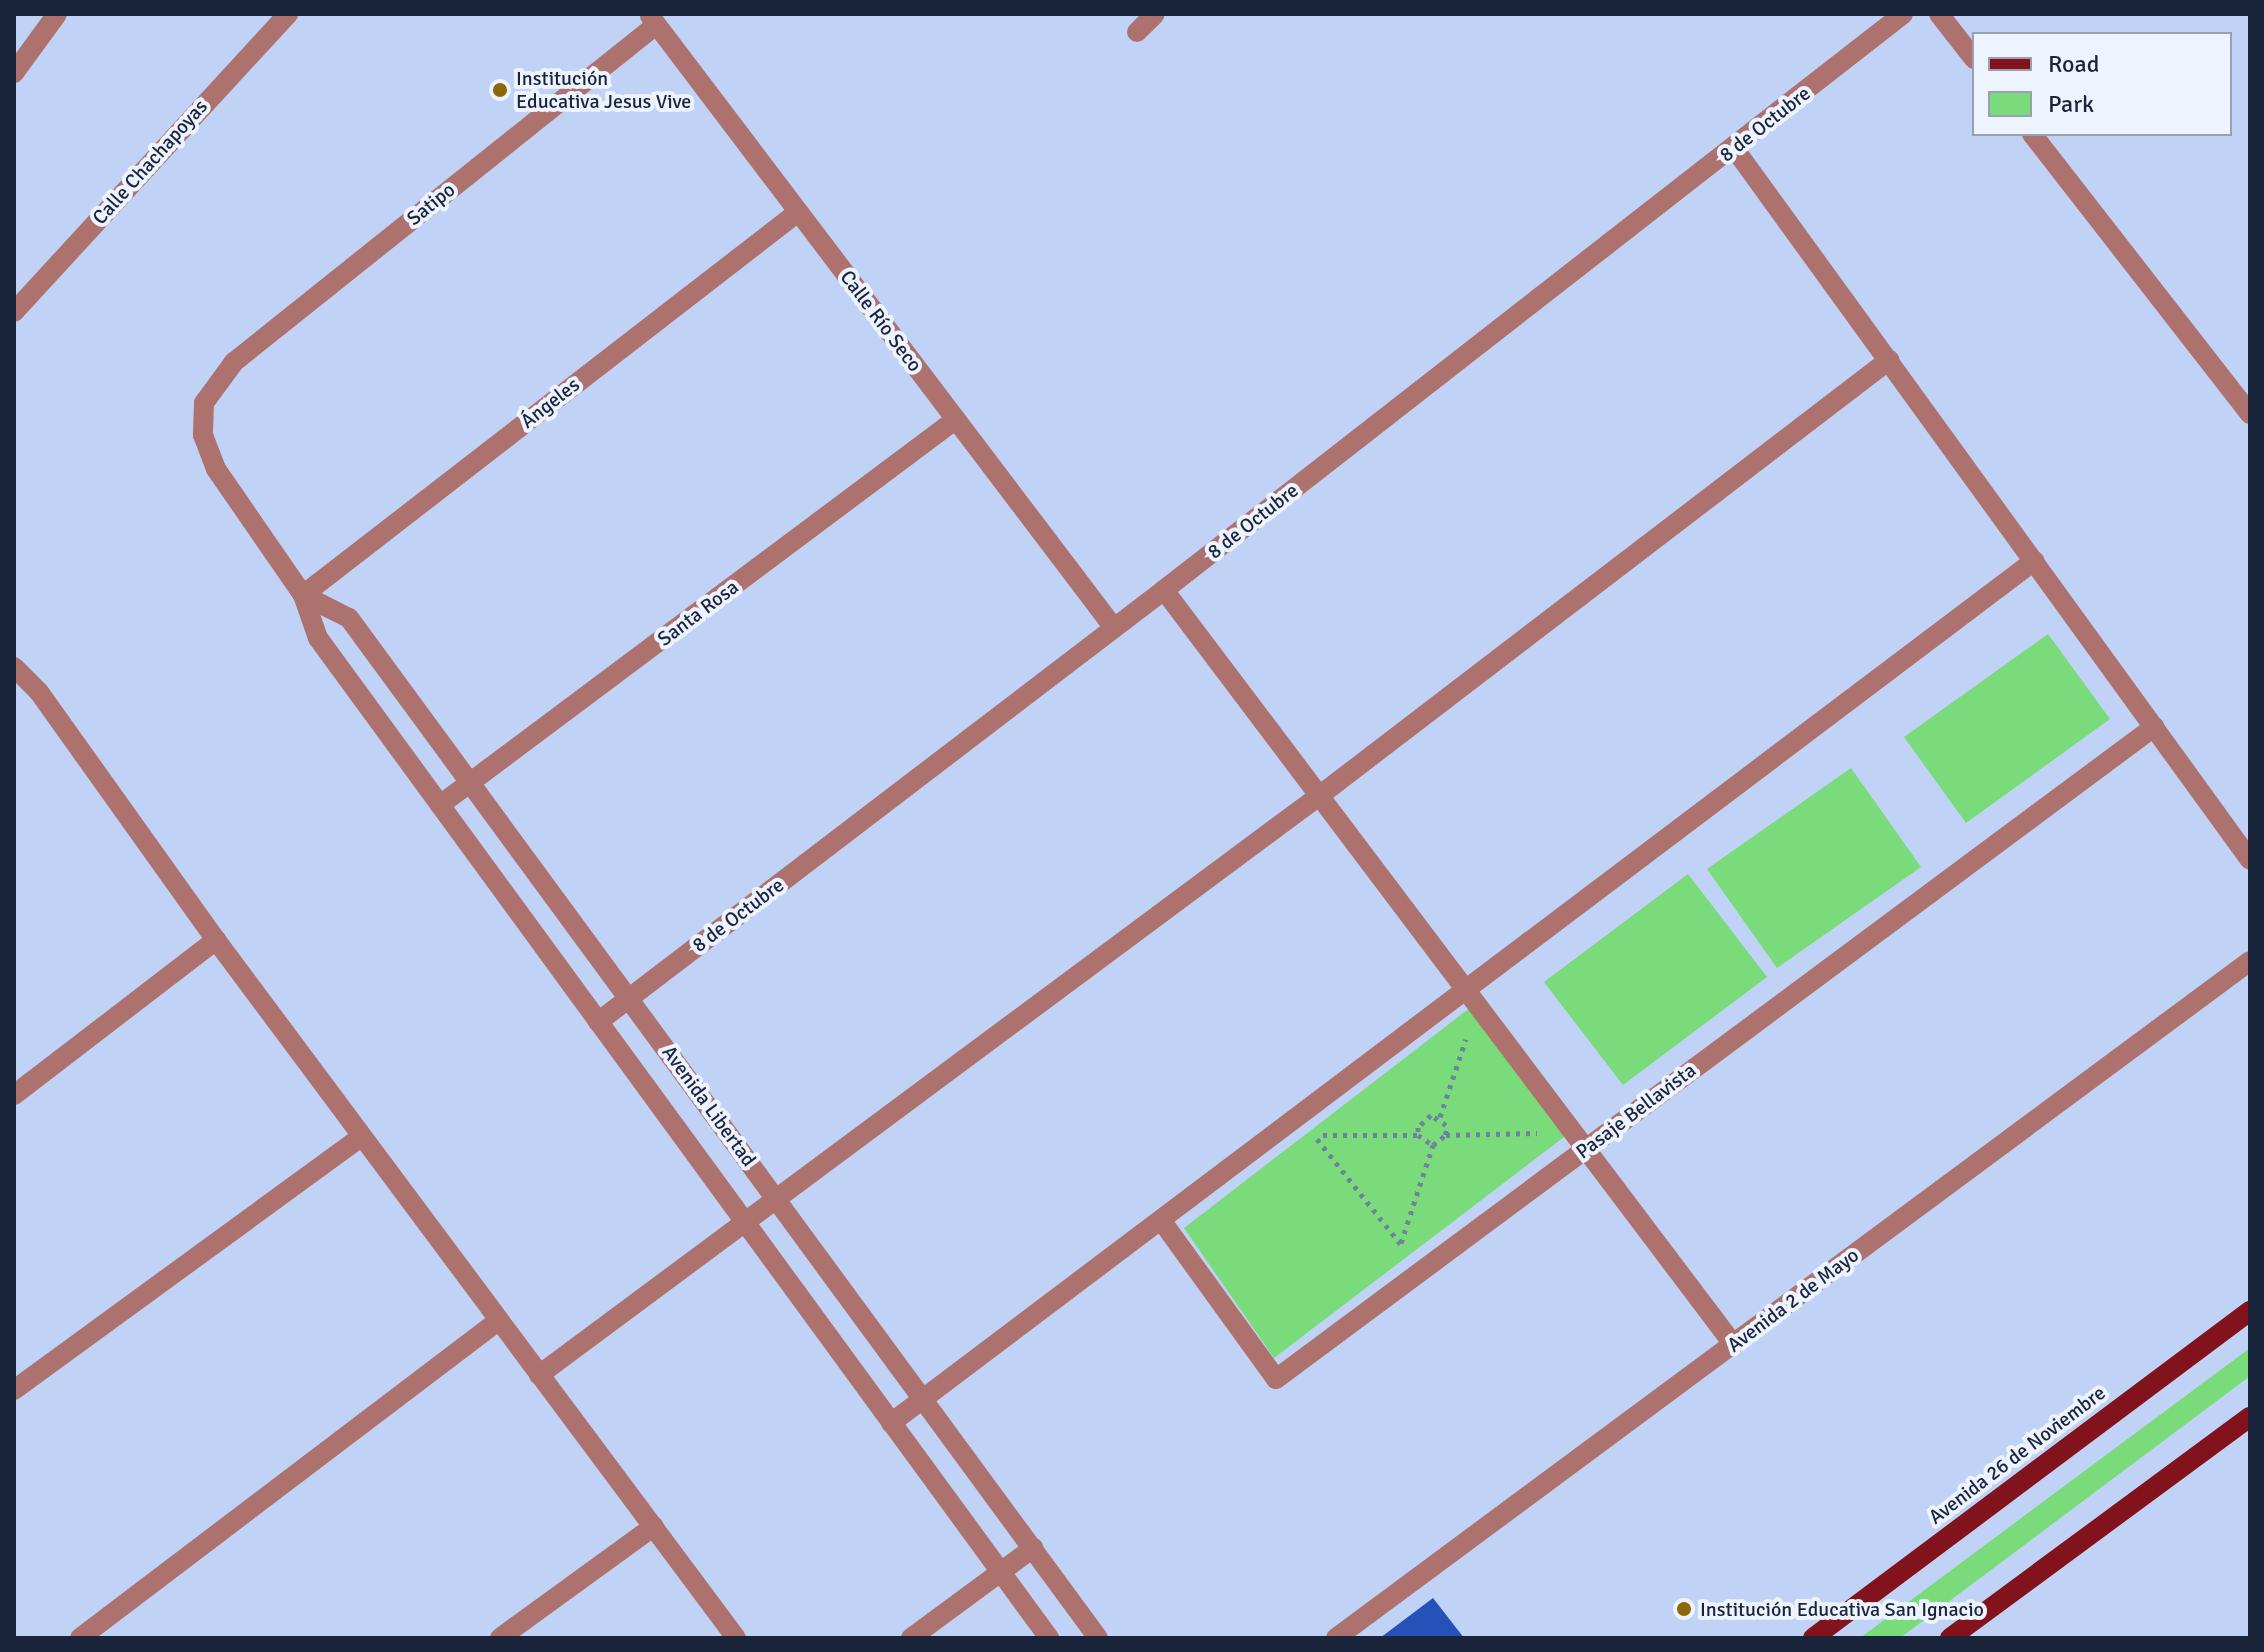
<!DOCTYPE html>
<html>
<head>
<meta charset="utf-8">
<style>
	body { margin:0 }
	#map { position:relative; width:2264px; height:1652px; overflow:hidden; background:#c0d2f5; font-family:Signika,sans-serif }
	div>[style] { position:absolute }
	.green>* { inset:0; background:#79db79 }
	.building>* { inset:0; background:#2651b8 }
	.path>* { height:5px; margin-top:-2.5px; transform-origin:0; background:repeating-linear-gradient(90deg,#73819e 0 4px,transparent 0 10px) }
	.minor>* { height:20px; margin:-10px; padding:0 10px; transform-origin:10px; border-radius:10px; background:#ae726e }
	.major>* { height:20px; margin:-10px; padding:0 10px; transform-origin:10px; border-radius:10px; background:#82121b }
	.dots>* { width:22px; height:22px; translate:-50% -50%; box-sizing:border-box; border:4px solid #edf3ff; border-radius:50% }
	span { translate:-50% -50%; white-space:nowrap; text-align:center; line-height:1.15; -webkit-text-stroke:8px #edf3ff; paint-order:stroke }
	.poi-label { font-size:20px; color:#1a243a }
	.left { translate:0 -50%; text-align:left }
	.street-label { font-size:20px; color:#1a243a }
	.frame { position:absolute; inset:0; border:16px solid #1a243a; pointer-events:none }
	.legend { position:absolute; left:1972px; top:32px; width:260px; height:104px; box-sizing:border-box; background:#edf3ff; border:2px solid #99a0b0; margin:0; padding:10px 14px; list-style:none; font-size:24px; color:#1a243a }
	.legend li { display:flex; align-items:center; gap:16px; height:40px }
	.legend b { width:40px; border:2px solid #99a0b0 }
</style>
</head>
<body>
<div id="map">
	<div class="green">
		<i style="clip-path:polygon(2048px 634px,2110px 719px,1966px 823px,1904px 737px)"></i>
		<i style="clip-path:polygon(1851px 768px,1921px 867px,1777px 968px,1707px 869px)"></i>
		<i style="clip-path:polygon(1688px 874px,1767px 977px,1623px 1085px,1544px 982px)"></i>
		<i style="clip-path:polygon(1471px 1007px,1568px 1134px,1274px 1358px,1184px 1228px)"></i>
		<i style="clip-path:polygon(2250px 1348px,2250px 1376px,1900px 1638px,1860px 1638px)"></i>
	</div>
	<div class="building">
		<i style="clip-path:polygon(1433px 1598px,1464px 1638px,1380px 1638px)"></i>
	</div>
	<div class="path">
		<i style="left:1440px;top:1117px;width:82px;rotate:-71.6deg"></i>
		<i style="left:1323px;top:1135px;width:95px"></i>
		<i style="left:1418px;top:1135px;width:18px;rotate:34deg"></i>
		<i style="left:1433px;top:1145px;width:16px;rotate:-38deg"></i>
		<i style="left:1446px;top:1135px;width:10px;rotate:-90deg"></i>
		<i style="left:1446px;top:1125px;width:18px;rotate:-146deg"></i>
		<i style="left:1431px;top:1115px;width:18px;rotate:137deg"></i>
		<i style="left:1418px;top:1127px;width:8px;rotate:90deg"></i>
		<i style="left:1446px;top:1135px;width:91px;rotate:-1.3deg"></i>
		<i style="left:1317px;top:1139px;width:138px;rotate:51.5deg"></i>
		<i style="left:1401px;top:1243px;width:103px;rotate:-71.9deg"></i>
	</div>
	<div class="minor">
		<i style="left:1939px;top:14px;width:57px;rotate:52.1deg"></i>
		<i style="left:650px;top:16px;width:768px;rotate:52.83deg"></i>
		<i style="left:656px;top:25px;width:540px;rotate:141.39deg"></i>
		<i style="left:234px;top:362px;width:51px;rotate:126.2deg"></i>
		<i style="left:204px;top:403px;width:32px;rotate:92deg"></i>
		<i style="left:203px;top:435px;width:36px;rotate:69deg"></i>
		<i style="left:216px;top:469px;width:153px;rotate:55.4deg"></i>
		<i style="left:303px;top:595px;width:46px;rotate:70.8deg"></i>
		<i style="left:318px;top:638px;width:1239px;rotate:53.83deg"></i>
		<i style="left:1137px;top:32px;width:25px;rotate:-45deg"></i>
		<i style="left:14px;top:73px;width:73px;rotate:-53.9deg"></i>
		<i style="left:2032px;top:134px;width:355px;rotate:52.1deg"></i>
		<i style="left:1734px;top:148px;width:879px;rotate:54.07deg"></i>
		<i style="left:14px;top:312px;width:405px;rotate:-47.4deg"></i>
		<i style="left:1164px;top:590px;width:945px;rotate:52.96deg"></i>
		<i style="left:303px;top:595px;width:51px;rotate:26.6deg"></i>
		<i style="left:349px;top:618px;width:1265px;rotate:53.71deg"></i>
		<i style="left:303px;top:595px;width:626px;rotate:-37.73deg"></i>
		<i style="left:14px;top:667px;width:35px;rotate:45deg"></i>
		<i style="left:39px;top:692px;width:305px;rotate:54.5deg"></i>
		<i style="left:216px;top:940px;width:870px;rotate:53.31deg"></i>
		<i style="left:440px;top:805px;width:643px;rotate:-36.78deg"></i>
		<i style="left:598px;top:1022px;width:712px;rotate:-37.35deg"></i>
		<i style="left:1164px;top:590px;width:937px;rotate:-37.93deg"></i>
		<i style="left:14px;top:1095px;width:255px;rotate:-37.5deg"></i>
		<i style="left:1161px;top:1220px;width:196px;rotate:54.1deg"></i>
		<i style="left:1276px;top:1379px;width:1094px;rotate:-36.6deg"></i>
		<i style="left:539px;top:1375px;width:971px;rotate:-36.59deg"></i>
		<i style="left:1319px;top:796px;width:718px;rotate:-37.41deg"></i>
		<i style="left:14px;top:1390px;width:429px;rotate:-36.1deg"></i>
		<i style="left:891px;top:1423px;width:1432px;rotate:-37.02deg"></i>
		<i style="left:80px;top:1638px;width:525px;rotate:-37.18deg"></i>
		<i style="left:500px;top:1638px;width:190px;rotate:-36deg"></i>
		<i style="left:911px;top:1638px;width:152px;rotate:-36.4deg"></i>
		<i style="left:1336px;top:1638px;width:1137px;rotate:-36.53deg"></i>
	</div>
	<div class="major">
		<i style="left:1813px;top:1638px;width:546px;rotate:-36.81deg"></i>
		<i style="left:1950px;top:1638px;width:373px;rotate:-36.4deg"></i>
	</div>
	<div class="dots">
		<i style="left:500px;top:90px;background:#8c680a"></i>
		<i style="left:1684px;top:1609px;background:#8c680a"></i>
	</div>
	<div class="poi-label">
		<span class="left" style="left:516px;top:90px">Institución<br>Educativa Jesus Vive</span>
		<span class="left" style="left:1700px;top:1609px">Institución Educativa San Ignacio</span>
	</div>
	<div class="street-label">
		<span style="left:1765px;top:124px;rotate:-38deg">8 de Octubre</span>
		<span style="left:150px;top:162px;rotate:-48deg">Calle Chachapoyas</span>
		<span style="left:431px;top:204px;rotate:-39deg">Satipo</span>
		<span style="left:881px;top:321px;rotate:53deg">Calle Río Seco</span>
		<span style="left:550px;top:403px;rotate:-38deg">Ángeles</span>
		<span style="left:1253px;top:521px;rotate:-38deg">8 de Octubre</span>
		<span style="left:698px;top:613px;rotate:-37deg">Santa Rosa</span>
		<span style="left:738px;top:915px;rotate:-37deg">8 de Octubre</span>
		<span style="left:709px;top:1106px;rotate:54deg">Avenida Libertad</span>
		<span style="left:1636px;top:1111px;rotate:-37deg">Pasaje Bellavista</span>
		<span style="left:1793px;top:1300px;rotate:-37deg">Avenida 2 de Mayo</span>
		<span style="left:2017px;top:1455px;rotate:-37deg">Avenida 26 de Noviembre</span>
	</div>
	<div class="frame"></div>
	<ul class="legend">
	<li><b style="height:10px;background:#82121b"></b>Road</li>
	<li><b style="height:22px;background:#79db79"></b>Park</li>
	</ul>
</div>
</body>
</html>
